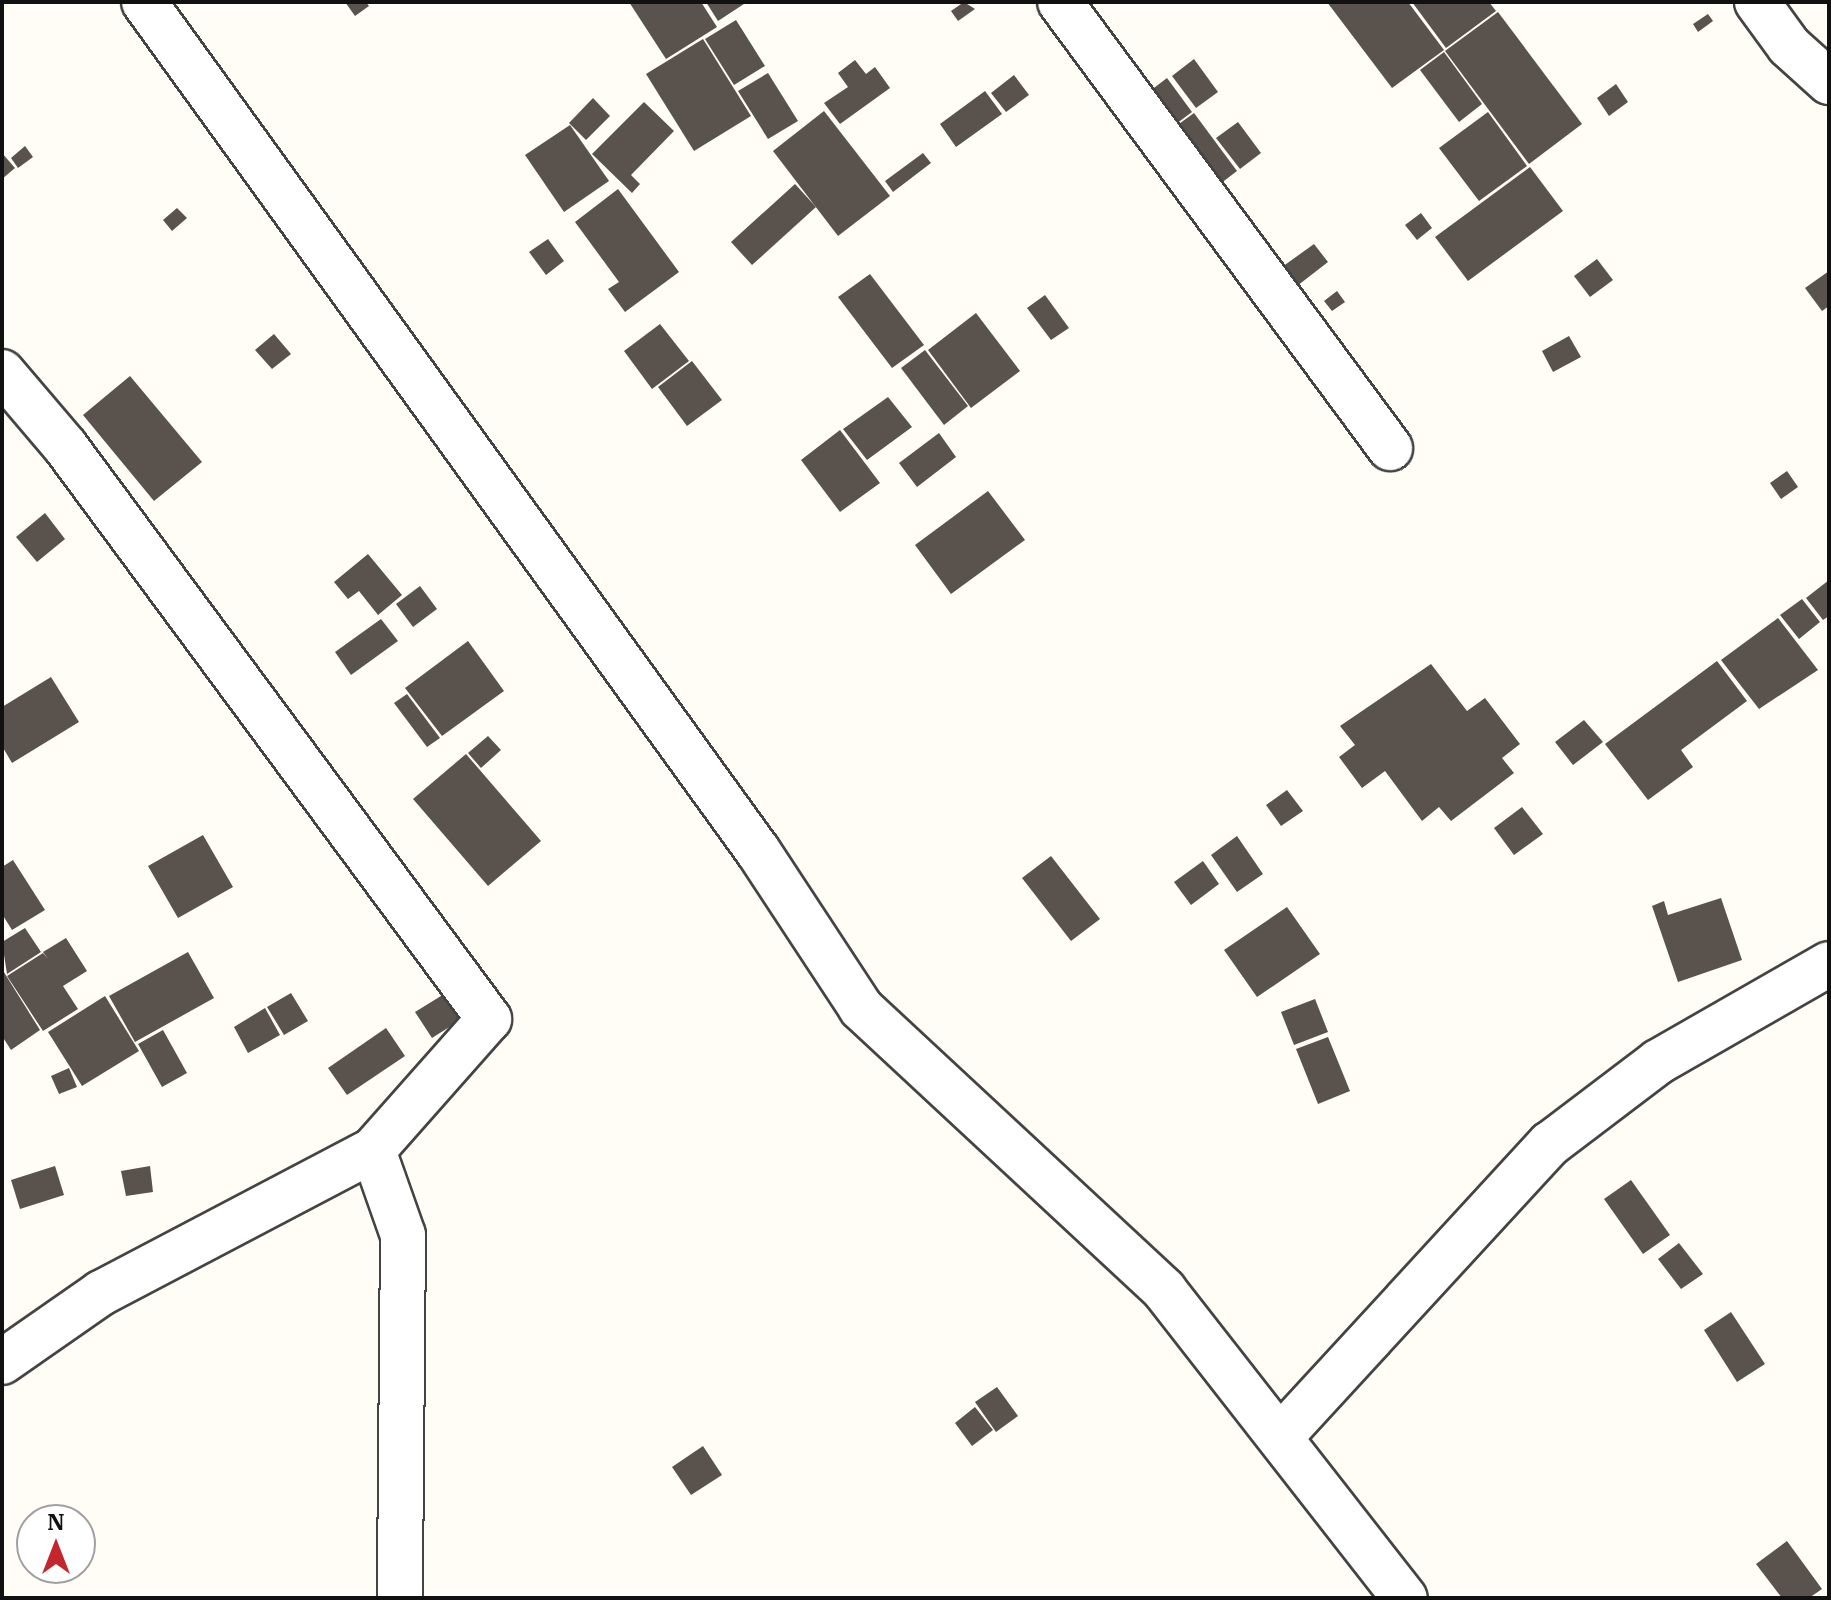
<!DOCTYPE html>
<html>
<head>
<meta charset="utf-8">
<style>
	body { margin:0 }
	#map { position:relative; width:1831px; height:1600px; overflow:hidden; background:#fffdf5; font-family:"IBM Plex Serif",serif }
	div>[style] { position:absolute }
	.building>* { inset:0; background:#5a524d }
	.roads { filter:drop-shadow(2px 0 #444) drop-shadow(-2px 0 #444) drop-shadow(0 2px #444) drop-shadow(0 -2px #444) }
	.minor>* { height:44px; margin:-22px; padding:0 22px; transform-origin:22px; border-radius:22px; background:#fff }
	span { translate:-50% -50%; white-space:nowrap; text-align:center; line-height:1.15; -webkit-text-stroke:8px #fff; paint-order:stroke }
	.frame { position:absolute; inset:0; border:4px solid #111; pointer-events:none }
	.north { position:absolute; left:16px; top:1504px; width:80px; height:80px; box-sizing:border-box; background:#fff; border:2px solid #a0a0a0; border-radius:50%; rotate:0deg; font-size:22px; font-weight:700; line-height:32px; text-align:center; color:#111 }
	.north::after { content:''; display:block; margin:auto; width:28px; height:36px; background:#c4262e; clip-path:polygon(50% 0,100% 100%,50% 72%,0 100%) }
</style>
</head>
<body>
<div id="map">
	<div class="building">
		<i style="clip-path:polygon(345px 2px,366px 2px,369px 6px,355px 16px)"></i>
		<i style="clip-path:polygon(629px 2px,701px 2px,717px 27px,666px 59px)"></i>
		<i style="clip-path:polygon(706px 2px,747px 2px,718px 21px)"></i>
		<i style="clip-path:polygon(964px 2px,975px 9px,958px 21px,951px 11px)"></i>
		<i style="clip-path:polygon(1327px 2px,1408px 2px,1444px 50px,1392px 88px)"></i>
		<i style="clip-path:polygon(1412px 2px,1489px 2px,1496px 11px,1446px 48px)"></i>
		<i style="clip-path:polygon(1498px 12px,1582px 124px,1529px 164px,1445px 51px)"></i>
		<i style="clip-path:polygon(1708px 14px,1713px 21px,1698px 32px,1693px 24px)"></i>
		<i style="clip-path:polygon(736px 20px,765px 66px,734px 85px,705px 39px)"></i>
		<i style="clip-path:polygon(703px 39px,751px 116px,694px 151px,646px 74px)"></i>
		<i style="clip-path:polygon(1444px 52px,1482px 104px,1459px 122px,1420px 70px)"></i>
		<i style="clip-path:polygon(1194px 59px,1218px 92px,1196px 108px,1172px 76px)"></i>
		<i style="clip-path:polygon(855px 60px,866px 74px,875px 67px,890px 88px,840px 124px,824px 103px,848px 87px,838px 73px)"></i>
		<i style="clip-path:polygon(768px 73px,798px 121px,768px 139px,738px 91px)"></i>
		<i style="clip-path:polygon(1014px 75px,1029px 95px,1006px 112px,991px 93px)"></i>
		<i style="clip-path:polygon(1167px 78px,1192px 112px,1172px 127px,1146px 94px)"></i>
		<i style="clip-path:polygon(1616px 84px,1628px 102px,1609px 116px,1597px 98px)"></i>
		<i style="clip-path:polygon(985px 91px,1002px 114px,956px 147px,940px 124px)"></i>
		<i style="clip-path:polygon(593px 98px,610px 116px,586px 140px,569px 123px)"></i>
		<i style="clip-path:polygon(644px 102px,674px 131px,631px 175px,640px 184px,632px 193px,592px 154px)"></i>
		<i style="clip-path:polygon(824px 111px,890px 196px,838px 236px,773px 151px)"></i>
		<i style="clip-path:polygon(1488px 112px,1527px 166px,1479px 201px,1439px 148px)"></i>
		<i style="clip-path:polygon(1194px 113px,1237px 171px,1216px 187px,1172px 129px)"></i>
		<i style="clip-path:polygon(1238px 122px,1261px 153px,1240px 169px,1216px 138px)"></i>
		<i style="clip-path:polygon(570px 125px,609px 181px,564px 212px,525px 155px)"></i>
		<i style="clip-path:polygon(25px 146px,33px 157px,18px 168px,11px 158px)"></i>
		<i style="clip-path:polygon(2px 153px,15px 168px,2px 179px)"></i>
		<i style="clip-path:polygon(923px 153px,931px 163px,893px 192px,885px 181px)"></i>
		<i style="clip-path:polygon(1530px 167px,1563px 211px,1468px 281px,1435px 237px)"></i>
		<i style="clip-path:polygon(795px 184px,816px 207px,752px 265px,731px 242px)"></i>
		<i style="clip-path:polygon(618px 189px,679px 272px,625px 312px,608px 289px,619px 282px,575px 222px)"></i>
		<i style="clip-path:polygon(177px 208px,187px 218px,172px 231px,163px 220px)"></i>
		<i style="clip-path:polygon(1421px 213px,1432px 228px,1417px 240px,1405px 225px)"></i>
		<i style="clip-path:polygon(548px 239px,564px 261px,546px 275px,529px 252px)"></i>
		<i style="clip-path:polygon(1314px 244px,1328px 262px,1297px 286px,1282px 267px)"></i>
		<i style="clip-path:polygon(1597px 259px,1613px 280px,1590px 297px,1574px 276px)"></i>
		<i style="clip-path:polygon(1829px 271px,1829px 306px,1822px 311px,1805px 288px)"></i>
		<i style="clip-path:polygon(870px 274px,924px 345px,892px 368px,838px 297px)"></i>
		<i style="clip-path:polygon(1337px 291px,1345px 302px,1332px 311px,1324px 301px)"></i>
		<i style="clip-path:polygon(1045px 295px,1069px 328px,1051px 340px,1027px 308px)"></i>
		<i style="clip-path:polygon(976px 313px,1020px 371px,971px 408px,928px 350px)"></i>
		<i style="clip-path:polygon(660px 324px,689px 361px,652px 389px,624px 351px)"></i>
		<i style="clip-path:polygon(274px 334px,291px 354px,272px 369px,255px 350px)"></i>
		<i style="clip-path:polygon(1569px 336px,1581px 357px,1553px 372px,1542px 351px)"></i>
		<i style="clip-path:polygon(925px 350px,968px 406px,944px 425px,901px 368px)"></i>
		<i style="clip-path:polygon(692px 361px,722px 400px,687px 426px,658px 387px)"></i>
		<i style="clip-path:polygon(130px 376px,202px 462px,154px 501px,83px 415px)"></i>
		<i style="clip-path:polygon(888px 397px,912px 427px,867px 460px,843px 429px)"></i>
		<i style="clip-path:polygon(840px 430px,880px 483px,840px 512px,801px 460px)"></i>
		<i style="clip-path:polygon(939px 433px,956px 457px,917px 487px,899px 463px)"></i>
		<i style="clip-path:polygon(1787px 471px,1798px 487px,1781px 499px,1770px 483px)"></i>
		<i style="clip-path:polygon(988px 491px,1025px 540px,951px 594px,915px 545px)"></i>
		<i style="clip-path:polygon(45px 513px,65px 539px,37px 562px,16px 537px)"></i>
		<i style="clip-path:polygon(368px 554px,402px 595px,378px 615px,359px 591px,348px 599px,334px 582px)"></i>
		<i style="clip-path:polygon(1829px 580px,1829px 616px,1823px 620px,1806px 598px)"></i>
		<i style="clip-path:polygon(420px 586px,437px 609px,413px 627px,396px 604px)"></i>
		<i style="clip-path:polygon(1802px 599px,1820px 622px,1799px 639px,1780px 615px)"></i>
		<i style="clip-path:polygon(1778px 618px,1818px 670px,1759px 709px,1721px 660px)"></i>
		<i style="clip-path:polygon(381px 619px,398px 641px,351px 675px,335px 652px)"></i>
		<i style="clip-path:polygon(468px 641px,504px 691px,442px 736px,405px 688px)"></i>
		<i style="clip-path:polygon(1717px 661px,1747px 701px,1681px 750px,1693px 767px,1648px 800px,1605px 744px)"></i>
		<i style="clip-path:polygon(1431px 664px,1467px 711px,1485px 698px,1520px 744px,1502px 758px,1514px 773px,1451px 821px,1439px 807px,1422px 821px,1385px 771px,1362px 788px,1339px 757px,1355px 745px,1340px 726px)"></i>
		<i style="clip-path:polygon(51px 677px,79px 722px,12px 763px,2px 746px,2px 707px)"></i>
		<i style="clip-path:polygon(407px 694px,440px 738px,427px 747px,394px 703px)"></i>
		<i style="clip-path:polygon(1584px 720px,1603px 742px,1573px 765px,1555px 742px)"></i>
		<i style="clip-path:polygon(488px 736px,501px 750px,481px 768px,468px 753px)"></i>
		<i style="clip-path:polygon(466px 754px,541px 841px,488px 886px,413px 799px)"></i>
		<i style="clip-path:polygon(1287px 790px,1303px 811px,1281px 826px,1266px 805px)"></i>
		<i style="clip-path:polygon(1522px 807px,1543px 834px,1514px 855px,1494px 828px)"></i>
		<i style="clip-path:polygon(203px 835px,233px 887px,178px 918px,148px 866px)"></i>
		<i style="clip-path:polygon(1237px 836px,1263px 874px,1237px 892px,1211px 855px)"></i>
		<i style="clip-path:polygon(1051px 856px,1100px 919px,1071px 941px,1022px 878px)"></i>
		<i style="clip-path:polygon(13px 860px,45px 910px,12px 930px,2px 914px,2px 867px)"></i>
		<i style="clip-path:polygon(1203px 861px,1219px 884px,1191px 905px,1174px 882px)"></i>
		<i style="clip-path:polygon(1721px 898px,1742px 960px,1678px 982px,1652px 906px,1664px 901px,1668px 915px)"></i>
		<i style="clip-path:polygon(1287px 907px,1320px 954px,1257px 997px,1224px 950px)"></i>
		<i style="clip-path:polygon(25px 928px,41px 952px,7px 974px,2px 942px)"></i>
		<i style="clip-path:polygon(66px 938px,87px 971px,63px 986px,78px 1009px,43px 1031px,7px 976px,43px 953px,48px 959px,43px 952px)"></i>
		<i style="clip-path:polygon(188px 952px,214px 998px,135px 1042px,109px 996px)"></i>
		<i style="clip-path:polygon(2px 969px,40px 1030px,11px 1050px,2px 1036px)"></i>
		<i style="clip-path:polygon(449px 991px,465px 1017px,432px 1038px,415px 1012px)"></i>
		<i style="clip-path:polygon(291px 993px,308px 1021px,284px 1035px,267px 1007px)"></i>
		<i style="clip-path:polygon(105px 996px,139px 1051px,82px 1086px,48px 1032px)"></i>
		<i style="clip-path:polygon(1315px 999px,1328px 1032px,1294px 1045px,1281px 1012px)"></i>
		<i style="clip-path:polygon(265px 1008px,280px 1035px,248px 1053px,234px 1027px)"></i>
		<i style="clip-path:polygon(386px 1028px,405px 1056px,347px 1095px,328px 1068px)"></i>
		<i style="clip-path:polygon(163px 1030px,187px 1073px,162px 1087px,138px 1044px)"></i>
		<i style="clip-path:polygon(1328px 1037px,1350px 1091px,1318px 1104px,1296px 1049px)"></i>
		<i style="clip-path:polygon(69px 1068px,77px 1087px,59px 1094px,51px 1076px)"></i>
		<i style="clip-path:polygon(55px 1166px,64px 1195px,20px 1209px,11px 1180px)"></i>
		<i style="clip-path:polygon(150px 1166px,153px 1192px,126px 1196px,121px 1171px)"></i>
		<i style="clip-path:polygon(1631px 1180px,1670px 1235px,1643px 1254px,1604px 1199px)"></i>
		<i style="clip-path:polygon(1679px 1243px,1703px 1274px,1681px 1289px,1658px 1259px)"></i>
		<i style="clip-path:polygon(1731px 1312px,1765px 1364px,1737px 1382px,1704px 1330px)"></i>
		<i style="clip-path:polygon(997px 1387px,1018px 1416px,996px 1432px,975px 1402px)"></i>
		<i style="clip-path:polygon(975px 1407px,993px 1430px,972px 1446px,955px 1423px)"></i>
		<i style="clip-path:polygon(703px 1446px,722px 1475px,691px 1495px,672px 1467px)"></i>
		<i style="clip-path:polygon(1787px 1541px,1822px 1589px,1809px 1598px,1782px 1598px,1756px 1564px)"></i>
	</div>
	<div class="roads">
		<div class="minor">
			<i style="left:144px;top:2px;width:1048px;rotate:54.13deg"></i>
			<i style="left:758px;top:851px;width:188px;rotate:56.7deg"></i>
			<i style="left:861px;top:1008px;width:414px;rotate:42.9deg"></i>
			<i style="left:1164px;top:1290px;width:391px;rotate:52deg"></i>
			<i style="left:1060px;top:2px;width:555px;rotate:53.5deg"></i>
			<i style="left:1757px;top:2px;width:54px;rotate:54deg"></i>
			<i style="left:1789px;top:46px;width:54px;rotate:42deg"></i>
			<i style="left:2px;top:372px;width:97px;rotate:49.6deg"></i>
			<i style="left:65px;top:446px;width:713px;rotate:53.5deg"></i>
			<i style="left:489px;top:1019px;width:175px;rotate:131.5deg"></i>
			<i style="left:373px;top:1150px;width:90px;rotate:70.6deg"></i>
			<i style="left:403px;top:1235px;width:363px;rotate:90.5deg"></i>
			<i style="left:2px;top:1362px;width:121px;rotate:-34.9deg"></i>
			<i style="left:101px;top:1293px;width:307px;rotate:-27.7deg"></i>
			<i style="left:1282px;top:1435px;width:396px;rotate:-47.4deg"></i>
			<i style="left:1550px;top:1144px;width:136px;rotate:-37.2deg"></i>
			<i style="left:1658px;top:1062px;width:197px;rotate:-29.8deg"></i>
		</div>
	</div>
	<div class="frame"></div>
	<div class="north">N</div>
</div>
</body>
</html>
